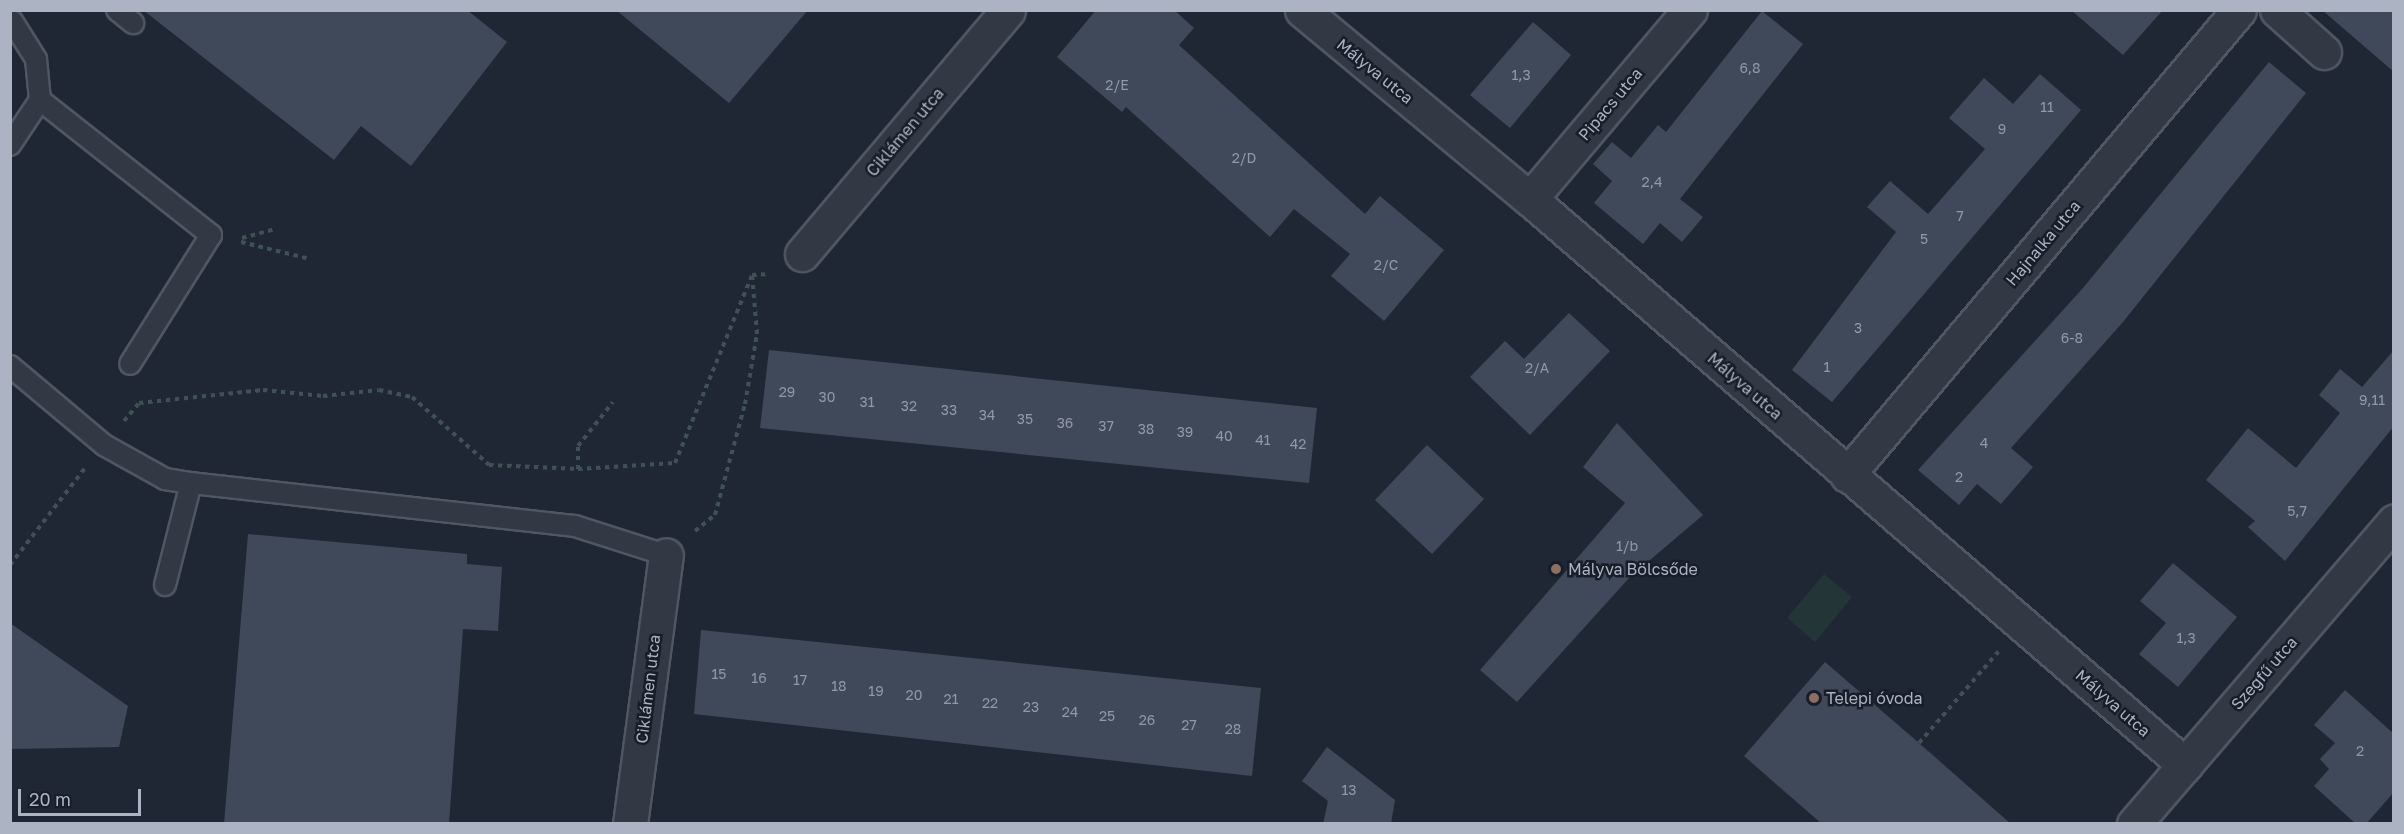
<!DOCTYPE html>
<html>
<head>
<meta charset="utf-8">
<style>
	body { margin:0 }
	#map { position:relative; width:2404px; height:834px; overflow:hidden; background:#1f2734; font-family:"Golos Text",sans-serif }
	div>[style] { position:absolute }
	.green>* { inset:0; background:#243537 }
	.building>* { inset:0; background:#404959 }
	.path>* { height:4px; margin-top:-2px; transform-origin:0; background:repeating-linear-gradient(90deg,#405155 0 4.5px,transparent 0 9px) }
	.roads { filter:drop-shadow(2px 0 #505663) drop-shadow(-2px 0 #505663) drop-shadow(0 2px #505663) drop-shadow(0 -2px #505663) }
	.lane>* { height:20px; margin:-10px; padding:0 10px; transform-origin:10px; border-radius:10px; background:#323945 }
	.street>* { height:33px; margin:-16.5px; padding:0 16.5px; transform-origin:16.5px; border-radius:16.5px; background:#323945 }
	.dots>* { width:16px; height:16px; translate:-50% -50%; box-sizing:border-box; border:3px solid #181e29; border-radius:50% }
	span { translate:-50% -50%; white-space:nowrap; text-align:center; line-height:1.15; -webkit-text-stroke:5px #181e29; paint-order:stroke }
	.number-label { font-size:14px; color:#9198a8 }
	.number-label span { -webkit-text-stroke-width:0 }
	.street-label { font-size:16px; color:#acb3c2 }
	.poi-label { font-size:16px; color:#acb3c2 }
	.left { translate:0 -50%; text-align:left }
	.frame { position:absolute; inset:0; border:12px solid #acb3c2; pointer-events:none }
	.scale { position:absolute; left:18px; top:789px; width:123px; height:27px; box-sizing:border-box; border:3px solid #acb3c2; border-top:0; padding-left:8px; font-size:18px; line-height:21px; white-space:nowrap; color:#acb3c2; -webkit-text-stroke:4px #181e29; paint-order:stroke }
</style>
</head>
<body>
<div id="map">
	<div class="green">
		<i style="clip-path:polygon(1824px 574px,1852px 597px,1815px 642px,1787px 618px)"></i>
	</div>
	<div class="building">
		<i style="clip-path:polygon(143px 10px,467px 10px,507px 42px,411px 166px,361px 126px,334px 160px)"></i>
		<i style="clip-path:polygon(616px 10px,808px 10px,729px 103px)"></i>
		<i style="clip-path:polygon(1096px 10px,1174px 10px,1194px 28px,1179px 45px,1365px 214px,1380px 196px,1444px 250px,1384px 321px,1331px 276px,1350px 254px,1294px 209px,1270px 237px,1126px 107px,1122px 112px,1057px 57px)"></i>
		<i style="clip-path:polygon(2071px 10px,2163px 10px,2123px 55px)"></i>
		<i style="clip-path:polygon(2322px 10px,2394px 10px,2394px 72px)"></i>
		<i style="clip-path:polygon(1762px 11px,1803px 44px,1680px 199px,1703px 217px,1682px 242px,1660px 223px,1643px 244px,1594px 203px,1612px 181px,1593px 164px,1612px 142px,1631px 158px,1658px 125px,1666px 132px)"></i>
		<i style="clip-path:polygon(1533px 22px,1571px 55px,1510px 128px,1470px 95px)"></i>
		<i style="clip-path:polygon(2269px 62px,2306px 93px,2123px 322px,2011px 448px,2033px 467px,2001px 504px,1977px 484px,1959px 505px,1918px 470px,2083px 288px)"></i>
		<i style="clip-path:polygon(2040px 74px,2081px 110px,1832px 402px,1792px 370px,1896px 232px,1867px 207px,1890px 181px,1928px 214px,1985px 149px,1949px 118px,1984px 78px,2013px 104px)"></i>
		<i style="clip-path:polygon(1569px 313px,1610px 351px,1530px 435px,1470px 377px,1505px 341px,1524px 359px)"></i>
		<i style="clip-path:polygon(769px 350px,1317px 408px,1309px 483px,760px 428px)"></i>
		<i style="clip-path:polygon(2394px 350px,2394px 426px,2285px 561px,2248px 527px,2255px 521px,2206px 480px,2248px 428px,2296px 468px,2340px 413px,2319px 395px,2340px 369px,2362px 387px)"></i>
		<i style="clip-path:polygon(1617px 423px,1703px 515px,1630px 577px,1517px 702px,1480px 670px,1625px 503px,1583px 467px)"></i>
		<i style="clip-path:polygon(1427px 445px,1484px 499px,1432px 554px,1375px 500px)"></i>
		<i style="clip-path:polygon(248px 534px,467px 554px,467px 564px,502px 567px,498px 631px,463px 629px,449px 824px,224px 824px)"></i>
		<i style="clip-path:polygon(2173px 563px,2237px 617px,2178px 687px,2139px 654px,2166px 623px,2140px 601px)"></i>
		<i style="clip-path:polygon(10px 623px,128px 706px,119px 747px,10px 749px)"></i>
		<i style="clip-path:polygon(701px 630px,1261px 688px,1252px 776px,694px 714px)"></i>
		<i style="clip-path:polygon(1825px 662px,1919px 743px,2011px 824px,1822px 824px,1744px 756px)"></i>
		<i style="clip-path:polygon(2345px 690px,2394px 734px,2394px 792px,2366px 824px,2356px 824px,2314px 786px,2329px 769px,2320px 759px,2335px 743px,2314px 725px)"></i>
		<i style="clip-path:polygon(1327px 747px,1395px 800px,1391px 824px,1323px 824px,1328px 801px,1302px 781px)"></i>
	</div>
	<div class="path">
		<i style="left:242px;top:238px;width:35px;rotate:-15deg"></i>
		<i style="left:241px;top:242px;width:71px;rotate:13.8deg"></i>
		<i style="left:124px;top:421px;width:23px;rotate:-50deg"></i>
		<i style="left:139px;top:403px;width:125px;rotate:-6deg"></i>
		<i style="left:263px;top:390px;width:60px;rotate:5.7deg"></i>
		<i style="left:323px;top:396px;width:56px;rotate:-6.1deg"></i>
		<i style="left:379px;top:390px;width:34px;rotate:12deg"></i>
		<i style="left:412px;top:397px;width:103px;rotate:41.4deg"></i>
		<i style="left:489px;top:465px;width:89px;rotate:2.6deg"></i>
		<i style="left:578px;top:469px;width:97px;rotate:-3.5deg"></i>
		<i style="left:675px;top:463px;width:203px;rotate:-67.7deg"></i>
		<i style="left:578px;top:469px;width:23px;rotate:-90deg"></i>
		<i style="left:578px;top:446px;width:56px;rotate:-51.5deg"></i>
		<i style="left:695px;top:531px;width:26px;rotate:-39deg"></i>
		<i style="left:715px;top:515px;width:115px;rotate:-74.9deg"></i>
		<i style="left:745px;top:404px;width:71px;rotate:-80.3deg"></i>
		<i style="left:757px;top:334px;width:59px;rotate:-94.8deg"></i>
		<i style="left:752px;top:275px;width:18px;rotate:-3deg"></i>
		<i style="left:10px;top:565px;width:123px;rotate:-52.3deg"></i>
		<i style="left:1919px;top:743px;width:121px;rotate:-49deg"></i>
	</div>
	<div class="roads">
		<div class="lane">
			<i style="left:117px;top:10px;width:21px;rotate:39deg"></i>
			<i style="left:40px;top:100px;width:218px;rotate:38.3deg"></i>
			<i style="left:211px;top:235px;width:152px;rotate:122.1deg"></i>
			<i style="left:10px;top:145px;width:54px;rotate:-56.3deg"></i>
			<i style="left:40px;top:100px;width:41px;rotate:-95.6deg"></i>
			<i style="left:36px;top:59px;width:45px;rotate:-122.3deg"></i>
			<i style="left:10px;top:366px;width:123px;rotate:40deg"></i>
			<i style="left:104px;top:445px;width:70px;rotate:29.1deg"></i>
			<i style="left:165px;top:479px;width:26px;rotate:9deg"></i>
			<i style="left:165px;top:585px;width:105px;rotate:-75.7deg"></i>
			<i style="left:191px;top:483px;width:386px;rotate:6.4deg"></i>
			<i style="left:575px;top:526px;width:96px;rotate:17.7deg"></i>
		</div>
		<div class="street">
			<i style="left:1302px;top:10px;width:296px;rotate:39.7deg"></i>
			<i style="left:1530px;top:199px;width:866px;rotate:40.83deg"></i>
			<i style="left:2277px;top:10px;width:63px;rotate:41.8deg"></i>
			<i style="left:1530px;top:199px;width:248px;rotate:-49.8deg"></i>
			<i style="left:802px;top:254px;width:319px;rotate:-49.8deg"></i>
			<i style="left:1847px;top:475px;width:608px;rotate:-49.87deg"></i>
			<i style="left:630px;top:824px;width:271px;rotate:-82.4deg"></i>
			<i style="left:2134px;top:824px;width:399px;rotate:-49.3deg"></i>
		</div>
	</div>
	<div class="dots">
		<i style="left:1556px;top:569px;background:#8d6e63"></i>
		<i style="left:1814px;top:698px;background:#8d6e63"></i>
	</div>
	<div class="number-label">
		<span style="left:1750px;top:68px">6,8</span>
		<span style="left:1521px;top:75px">1,3</span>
		<span style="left:1117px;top:85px">2/E</span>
		<span style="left:2047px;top:107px">11</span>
		<span style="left:2002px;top:129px">9</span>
		<span style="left:1244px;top:158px">2/D</span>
		<span style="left:1652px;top:182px">2,4</span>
		<span style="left:1960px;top:216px">7</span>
		<span style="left:1924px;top:239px">5</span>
		<span style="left:1386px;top:265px">2/C</span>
		<span style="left:1858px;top:328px">3</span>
		<span style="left:2072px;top:338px">6-8</span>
		<span style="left:1827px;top:367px">1</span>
		<span style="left:1537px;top:368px">2/A</span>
		<span style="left:787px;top:392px">29</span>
		<span style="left:827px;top:397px">30</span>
		<span style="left:2372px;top:400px">9,11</span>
		<span style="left:867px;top:402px">31</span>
		<span style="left:909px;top:406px">32</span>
		<span style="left:949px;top:410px">33</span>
		<span style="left:987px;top:415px">34</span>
		<span style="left:1025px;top:419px">35</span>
		<span style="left:1065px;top:423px">36</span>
		<span style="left:1106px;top:426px">37</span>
		<span style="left:1146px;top:429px">38</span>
		<span style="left:1185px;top:432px">39</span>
		<span style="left:1224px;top:436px">40</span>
		<span style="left:1263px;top:440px">41</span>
		<span style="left:1984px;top:443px">4</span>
		<span style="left:1298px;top:444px">42</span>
		<span style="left:1959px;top:477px">2</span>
		<span style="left:2297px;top:511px">5,7</span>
		<span style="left:1627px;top:546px">1/b</span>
		<span style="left:2186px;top:638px">1,3</span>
		<span style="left:719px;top:674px">15</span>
		<span style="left:759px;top:678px">16</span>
		<span style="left:800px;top:680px">17</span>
		<span style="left:839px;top:686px">18</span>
		<span style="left:876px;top:691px">19</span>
		<span style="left:914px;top:695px">20</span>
		<span style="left:951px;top:699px">21</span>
		<span style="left:990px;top:703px">22</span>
		<span style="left:1031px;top:707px">23</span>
		<span style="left:1070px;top:712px">24</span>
		<span style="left:1107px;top:716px">25</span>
		<span style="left:1147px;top:720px">26</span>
		<span style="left:1189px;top:725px">27</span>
		<span style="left:1233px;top:729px">28</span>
		<span style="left:2360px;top:751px">2</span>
		<span style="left:1349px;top:790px">13</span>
	</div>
	<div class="street-label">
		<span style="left:1375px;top:71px;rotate:39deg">Mályva utca</span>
		<span style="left:1610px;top:104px;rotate:-50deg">Pipacs utca</span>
		<span style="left:905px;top:132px;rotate:-50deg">Ciklámen utca</span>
		<span style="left:2043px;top:243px;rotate:-50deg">Hajnalka utca</span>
		<span style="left:1745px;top:386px;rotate:41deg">Mályva utca</span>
		<span style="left:2264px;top:673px;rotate:-49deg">Szegfű utca</span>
		<span style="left:648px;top:689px;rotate:-83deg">Ciklámen utca</span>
		<span style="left:2113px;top:703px;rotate:41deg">Mályva utca</span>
	</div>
	<div class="poi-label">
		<span class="left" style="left:1568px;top:569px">Mályva Bölcsőde</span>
		<span class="left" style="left:1826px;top:698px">Telepi óvoda</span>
	</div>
	<div class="frame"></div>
	<div class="scale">20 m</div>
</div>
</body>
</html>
